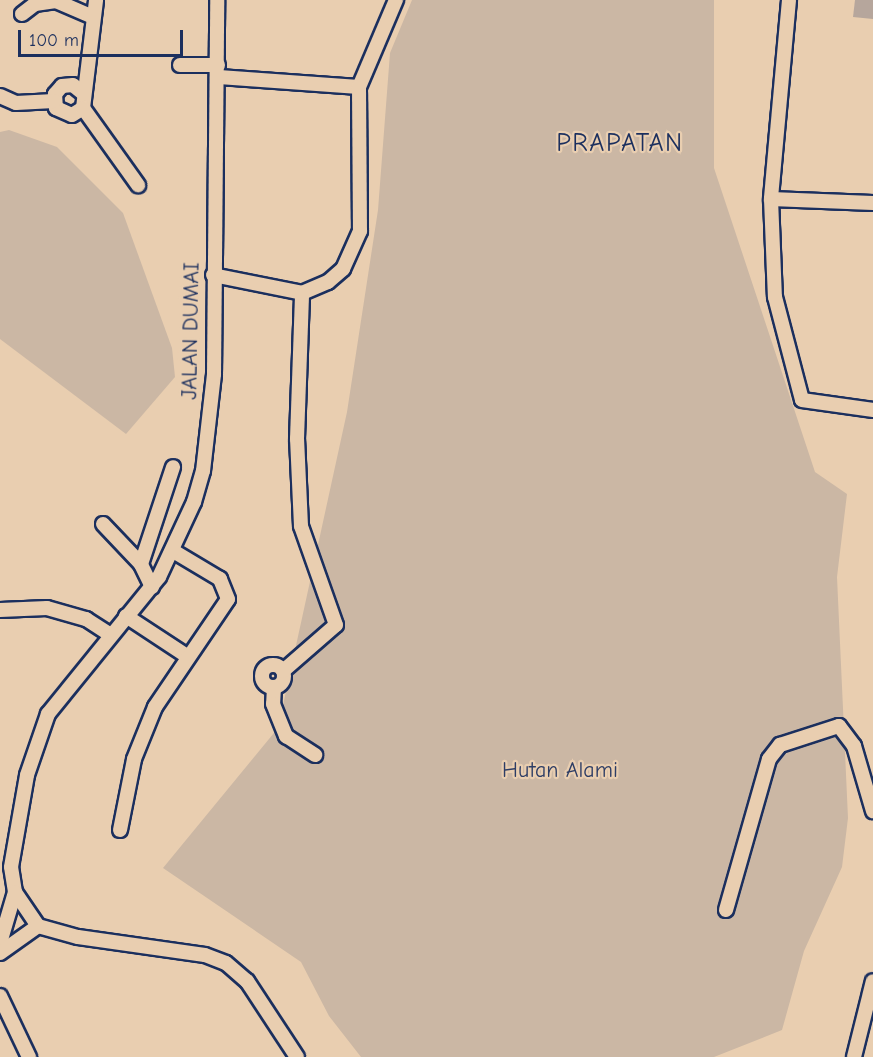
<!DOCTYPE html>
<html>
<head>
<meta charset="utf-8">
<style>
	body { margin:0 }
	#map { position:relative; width:873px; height:1057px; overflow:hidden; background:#e9ceb0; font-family:"Comic Neue",sans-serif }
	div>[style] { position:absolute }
	.green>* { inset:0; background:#cbb7a4 }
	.building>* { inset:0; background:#b6a69c }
	.roads { filter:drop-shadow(2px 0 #1b2f5e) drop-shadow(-2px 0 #1b2f5e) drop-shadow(0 2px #1b2f5e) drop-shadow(0 -2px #1b2f5e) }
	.minor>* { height:14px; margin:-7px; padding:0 7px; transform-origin:7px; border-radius:7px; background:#e9ceb0 }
	.minor>.ring { margin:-7px; padding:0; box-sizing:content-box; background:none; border:14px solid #e9ceb0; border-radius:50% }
	span { translate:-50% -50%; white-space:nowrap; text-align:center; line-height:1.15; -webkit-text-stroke:4.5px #e9ceb0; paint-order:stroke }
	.street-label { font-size:22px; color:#1b2f5e }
	.park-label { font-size:22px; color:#2d3d65 }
	.quarter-label { font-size:26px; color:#1b2f5e; letter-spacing:1.5px }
	.scale { position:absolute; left:18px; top:30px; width:165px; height:27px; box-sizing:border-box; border:3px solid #1b2f5e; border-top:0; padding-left:8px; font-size:18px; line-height:21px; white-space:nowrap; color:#1b2f5e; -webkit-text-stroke:4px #e9ceb0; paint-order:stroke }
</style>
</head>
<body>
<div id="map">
	<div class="green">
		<i style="clip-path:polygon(412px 0,714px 0,714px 168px,815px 472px,847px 494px,837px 577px,848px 818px,842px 867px,804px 951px,782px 1030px,714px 1057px,361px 1057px,329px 1016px,301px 962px,163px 868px,278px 728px,347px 412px,378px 210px,390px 53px)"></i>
		<i style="clip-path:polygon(9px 130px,57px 147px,123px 213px,172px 348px,175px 377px,126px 434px,0 339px,0 132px)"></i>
	</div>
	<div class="building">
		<i style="clip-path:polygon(855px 0,873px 0,873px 19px,853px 17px)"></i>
	</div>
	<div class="roads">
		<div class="minor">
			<i style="left:789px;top:0;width:200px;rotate:95.2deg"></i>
			<i style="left:771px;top:199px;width:102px;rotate:2.2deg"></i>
			<i style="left:22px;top:14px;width:16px;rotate:-38deg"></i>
			<i style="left:35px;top:4px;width:21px;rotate:-8deg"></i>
			<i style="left:56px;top:1px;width:40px;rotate:23.4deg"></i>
			<i style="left:180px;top:65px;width:38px"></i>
			<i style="left:219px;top:77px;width:140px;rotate:4.1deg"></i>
			<i style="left:359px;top:87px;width:95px;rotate:-67deg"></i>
			<i style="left:84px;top:94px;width:14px;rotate:-141deg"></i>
			<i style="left:73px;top:85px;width:11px;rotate:175deg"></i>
			<i style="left:62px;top:86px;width:11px;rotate:131deg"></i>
			<i style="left:55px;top:94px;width:14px;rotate:86deg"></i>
			<i style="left:56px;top:108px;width:17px;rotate:24deg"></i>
			<i style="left:72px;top:115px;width:13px;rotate:-32deg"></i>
			<i style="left:83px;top:108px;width:109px;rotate:-83.1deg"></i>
			<i style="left:0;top:96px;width:17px;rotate:24deg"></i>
			<i style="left:16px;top:103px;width:38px;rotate:-3deg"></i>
			<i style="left:83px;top:108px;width:95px;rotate:54.5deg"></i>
			<i style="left:771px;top:199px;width:98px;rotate:87.7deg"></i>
			<i style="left:775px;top:297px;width:106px;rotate:75.3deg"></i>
			<i style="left:802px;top:400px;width:72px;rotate:8deg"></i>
			<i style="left:213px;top:275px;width:91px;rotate:11.4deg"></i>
			<i style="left:302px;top:293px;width:28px;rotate:-23deg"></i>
			<i style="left:328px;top:282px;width:20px;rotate:-41deg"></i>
			<i style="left:343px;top:269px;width:42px;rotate:-65.9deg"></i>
			<i style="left:360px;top:231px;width:144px;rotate:-90.4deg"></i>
			<i style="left:103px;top:524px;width:55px;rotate:46.5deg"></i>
			<i style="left:152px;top:587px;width:25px;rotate:-116deg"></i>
			<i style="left:141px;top:564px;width:102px;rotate:-71.7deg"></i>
			<i style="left:0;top:610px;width:47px;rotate:-2.4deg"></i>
			<i style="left:47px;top:608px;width:41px;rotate:15.8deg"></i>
			<i style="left:86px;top:619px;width:27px;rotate:33deg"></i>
			<i style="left:126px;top:616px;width:73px;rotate:33.3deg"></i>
			<i class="ring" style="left:262px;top:665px;width:8px;height:8px"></i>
			<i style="left:283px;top:671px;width:70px;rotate:-41deg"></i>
			<i style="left:336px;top:625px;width:105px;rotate:-109.5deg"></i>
			<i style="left:301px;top:526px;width:87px;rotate:-92.6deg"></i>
			<i style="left:297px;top:439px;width:146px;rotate:-88deg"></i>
			<i style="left:274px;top:687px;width:17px;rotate:93deg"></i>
			<i style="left:273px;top:704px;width:35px;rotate:68deg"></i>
			<i style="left:286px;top:736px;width:35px;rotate:33deg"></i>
			<i style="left:120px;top:830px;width:72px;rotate:-78.8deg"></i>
			<i style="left:134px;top:759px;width:56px;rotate:-68deg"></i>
			<i style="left:155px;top:707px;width:130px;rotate:-55.9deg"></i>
			<i style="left:228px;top:599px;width:22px;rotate:-112deg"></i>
			<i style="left:220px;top:579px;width:55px;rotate:-149.2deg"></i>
			<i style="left:726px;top:910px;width:157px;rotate:-74.1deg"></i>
			<i style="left:769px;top:759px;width:18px;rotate:-52deg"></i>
			<i style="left:780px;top:745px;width:62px;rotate:-17.9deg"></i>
			<i style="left:839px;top:726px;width:25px;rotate:53deg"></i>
			<i style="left:854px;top:746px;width:68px;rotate:73.7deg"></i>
			<i style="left:38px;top:926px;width:41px;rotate:-124.1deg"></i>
			<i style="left:15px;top:892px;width:25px;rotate:-99deg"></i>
			<i style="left:11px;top:867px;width:93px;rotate:-80.1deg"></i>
			<i style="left:27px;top:775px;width:65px;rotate:-71deg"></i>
			<i style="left:48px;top:714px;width:176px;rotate:-51deg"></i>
			<i style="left:159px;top:577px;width:83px;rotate:-65deg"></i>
			<i style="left:194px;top:502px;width:32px;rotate:-74deg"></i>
			<i style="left:203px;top:471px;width:98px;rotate:-83.5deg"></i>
			<i style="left:214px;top:374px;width:374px;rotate:-89.5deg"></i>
			<i style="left:38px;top:926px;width:41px;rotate:15.4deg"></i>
			<i style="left:78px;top:937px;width:128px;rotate:8.1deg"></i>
			<i style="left:205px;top:955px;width:22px;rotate:21deg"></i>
			<i style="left:226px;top:963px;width:28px;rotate:41deg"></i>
			<i style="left:247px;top:981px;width:91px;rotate:56.7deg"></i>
			<i style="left:0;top:943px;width:53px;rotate:-73.6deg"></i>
			<i style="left:0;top:953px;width:47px;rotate:-35.4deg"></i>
			<i style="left:0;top:996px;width:68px;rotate:64.6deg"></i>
			<i style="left:854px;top:1057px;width:78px;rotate:-76deg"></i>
		</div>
	</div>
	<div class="street-label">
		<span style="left:191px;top:331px;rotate:-89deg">JALAN DUMAI</span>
	</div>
	<div class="park-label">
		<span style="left:560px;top:771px">Hutan Alami</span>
	</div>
	<div class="quarter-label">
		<span style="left:620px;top:144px">PRAPATAN</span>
	</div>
	<div class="scale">100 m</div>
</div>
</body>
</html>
